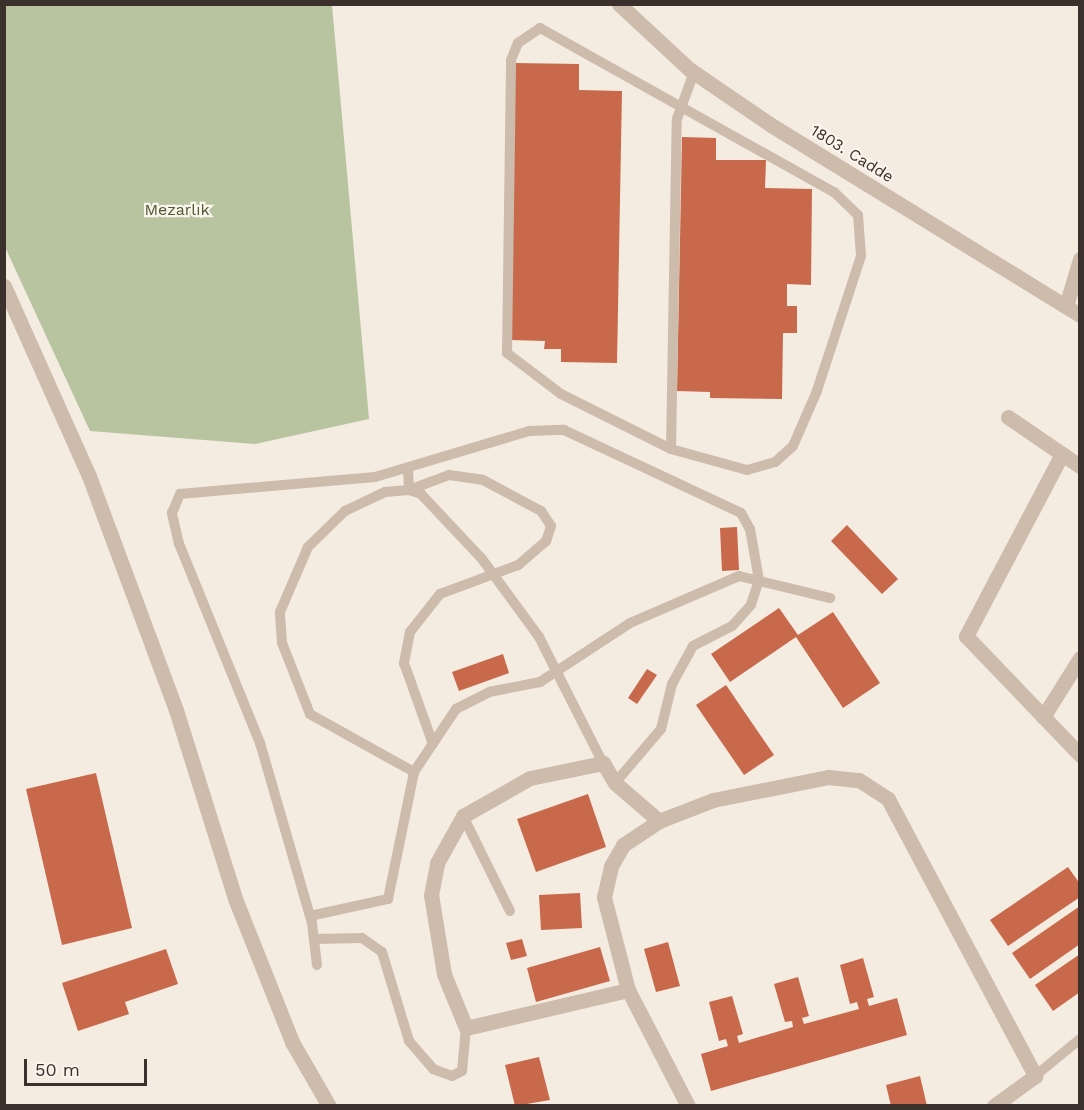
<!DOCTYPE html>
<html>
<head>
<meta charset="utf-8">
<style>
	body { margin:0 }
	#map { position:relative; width:1084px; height:1110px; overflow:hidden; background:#f4ebe1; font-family:"Work Sans",sans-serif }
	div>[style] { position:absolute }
	.green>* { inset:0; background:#b8c4a0 }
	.building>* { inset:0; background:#c8694b }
	.lane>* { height:10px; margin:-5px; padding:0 5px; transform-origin:5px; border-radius:5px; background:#cdbbac }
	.street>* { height:15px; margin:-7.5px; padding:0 7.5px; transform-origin:7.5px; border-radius:7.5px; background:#cdbbac }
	span { translate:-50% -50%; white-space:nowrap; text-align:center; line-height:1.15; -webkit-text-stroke:4.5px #fbf5ee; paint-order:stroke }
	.street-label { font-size:16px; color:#3b302b }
	.park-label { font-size:16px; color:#4a5a2e }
	.frame { position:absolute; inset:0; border:6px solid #3b302b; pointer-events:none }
	.scale { position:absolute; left:24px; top:1059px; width:123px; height:27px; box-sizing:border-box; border:3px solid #3b302b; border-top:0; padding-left:8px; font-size:18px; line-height:21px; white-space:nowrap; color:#3b302b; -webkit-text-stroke:4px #fbf5ee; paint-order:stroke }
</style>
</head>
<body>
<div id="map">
	<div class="green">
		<i style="clip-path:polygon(4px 5px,332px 5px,369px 419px,255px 444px,90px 431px,5px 247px)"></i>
	</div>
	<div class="building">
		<i style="clip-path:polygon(515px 63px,579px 64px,579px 90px,622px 91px,617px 363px,561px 362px,561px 349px,544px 349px,545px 341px,510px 340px)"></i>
		<i style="clip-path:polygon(682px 137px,716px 138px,716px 160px,766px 160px,765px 188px,812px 189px,811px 285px,787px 284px,787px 306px,797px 306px,797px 333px,783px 333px,782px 399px,710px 398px,710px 392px,677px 391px)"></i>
		<i style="clip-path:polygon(847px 525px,898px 579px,882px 594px,831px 541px)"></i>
		<i style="clip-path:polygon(737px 527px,739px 570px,722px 571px,720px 528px)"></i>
		<i style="clip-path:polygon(779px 608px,798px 635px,833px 612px,880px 683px,843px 708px,796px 637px,730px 682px,711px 654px)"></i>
		<i style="clip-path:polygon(503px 654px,509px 673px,459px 691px,452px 672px)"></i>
		<i style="clip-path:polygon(647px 669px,657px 675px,637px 704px,628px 698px)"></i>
		<i style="clip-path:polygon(726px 685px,774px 755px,744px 775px,696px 705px)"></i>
		<i style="clip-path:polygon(96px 773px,132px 928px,62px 945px,26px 789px)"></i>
		<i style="clip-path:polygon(588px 794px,606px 847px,536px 872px,517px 819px)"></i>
		<i style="clip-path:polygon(1068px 867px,1080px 884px,1080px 897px,1008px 946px,990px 920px)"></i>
		<i style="clip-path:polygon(580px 893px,582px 928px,541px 930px,539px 895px)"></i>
		<i style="clip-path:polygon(1080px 906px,1080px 944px,1030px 979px,1012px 953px)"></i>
		<i style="clip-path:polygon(522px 939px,527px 956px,511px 960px,506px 943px)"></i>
		<i style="clip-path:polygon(668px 942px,680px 986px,656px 992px,644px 949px)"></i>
		<i style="clip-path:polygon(600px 947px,610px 981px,536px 1002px,527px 968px)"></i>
		<i style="clip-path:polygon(166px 949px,178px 984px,125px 1002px,129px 1014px,78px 1031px,62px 983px)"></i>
		<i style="clip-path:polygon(1080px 954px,1080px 992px,1053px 1011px,1035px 985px)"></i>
		<i style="clip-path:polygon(863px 958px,874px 997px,867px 999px,869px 1006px,897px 998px,907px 1035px,711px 1091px,701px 1054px,728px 1046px,726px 1039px,719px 1041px,709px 1002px,732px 996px,743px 1034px,737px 1036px,739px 1043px,793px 1027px,792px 1021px,785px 1022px,774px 984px,798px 977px,809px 1016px,802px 1018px,804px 1024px,859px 1009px,857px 1002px,850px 1004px,840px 965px)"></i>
		<i style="clip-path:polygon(539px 1057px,550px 1100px,515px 1106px,505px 1065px)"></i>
		<i style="clip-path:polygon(920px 1076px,927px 1106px,891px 1106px,886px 1085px)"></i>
	</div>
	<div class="lane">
		<i style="left:540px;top:28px;width:337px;rotate:29.2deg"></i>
		<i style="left:834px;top:192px;width:33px;rotate:44deg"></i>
		<i style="left:858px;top:215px;width:41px;rotate:85.8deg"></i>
		<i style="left:861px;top:256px;width:142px;rotate:108.1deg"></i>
		<i style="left:817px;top:391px;width:60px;rotate:113.6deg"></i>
		<i style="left:793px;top:446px;width:24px;rotate:138deg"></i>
		<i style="left:775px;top:462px;width:29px;rotate:164deg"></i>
		<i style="left:747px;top:470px;width:79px;rotate:-164.6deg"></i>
		<i style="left:671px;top:449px;width:123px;rotate:-153.4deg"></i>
		<i style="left:561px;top:394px;width:68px;rotate:-142.8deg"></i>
		<i style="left:507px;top:353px;width:293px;rotate:-89.2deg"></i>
		<i style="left:511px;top:60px;width:18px;rotate:-68deg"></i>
		<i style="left:518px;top:43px;width:27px;rotate:-34deg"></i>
		<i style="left:671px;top:449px;width:330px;rotate:-89deg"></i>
		<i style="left:677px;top:119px;width:50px;rotate:-70.1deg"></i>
		<i style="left:408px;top:470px;width:20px;rotate:87deg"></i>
		<i style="left:409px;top:490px;width:43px;rotate:-20.6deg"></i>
		<i style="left:449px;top:475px;width:34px;rotate:8deg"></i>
		<i style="left:483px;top:480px;width:66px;rotate:28.1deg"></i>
		<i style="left:541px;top:511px;width:18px;rotate:56deg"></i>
		<i style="left:551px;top:526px;width:16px;rotate:108deg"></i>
		<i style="left:546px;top:541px;width:37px;rotate:139deg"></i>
		<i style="left:518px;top:565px;width:83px;rotate:159.6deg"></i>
		<i style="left:440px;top:594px;width:48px;rotate:128.3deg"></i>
		<i style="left:410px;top:632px;width:32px;rotate:101deg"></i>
		<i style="left:404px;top:663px;width:86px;rotate:70.3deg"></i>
		<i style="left:414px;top:772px;width:119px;rotate:-150.9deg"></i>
		<i style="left:310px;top:714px;width:76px;rotate:-111.5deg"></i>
		<i style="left:282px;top:643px;width:31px;rotate:-94deg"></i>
		<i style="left:280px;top:612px;width:71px;rotate:-66.7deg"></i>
		<i style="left:308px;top:547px;width:52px;rotate:-44.2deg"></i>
		<i style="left:345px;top:511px;width:44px;rotate:-25.4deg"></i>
		<i style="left:385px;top:492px;width:24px;rotate:-5deg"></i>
		<i style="left:409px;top:490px;width:13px;rotate:18deg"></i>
		<i style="left:421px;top:494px;width:89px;rotate:46.8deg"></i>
		<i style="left:482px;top:559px;width:97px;rotate:53.8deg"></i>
		<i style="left:539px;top:637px;width:141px;rotate:63.1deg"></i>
		<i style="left:463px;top:816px;width:106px;rotate:63.7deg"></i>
		<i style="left:310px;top:916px;width:80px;rotate:-12.3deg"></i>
		<i style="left:388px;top:899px;width:130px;rotate:-78.4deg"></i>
		<i style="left:414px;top:772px;width:76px;rotate:-56.3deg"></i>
		<i style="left:456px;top:709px;width:37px;rotate:-27deg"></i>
		<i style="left:489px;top:692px;width:52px;rotate:-11.1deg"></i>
		<i style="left:540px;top:682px;width:108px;rotate:-33.2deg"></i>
		<i style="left:630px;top:623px;width:119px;rotate:-23.3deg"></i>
		<i style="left:739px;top:576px;width:94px;rotate:13.6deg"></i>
		<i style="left:314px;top:939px;width:48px;rotate:-1.2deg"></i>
		<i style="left:362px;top:938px;width:24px;rotate:35deg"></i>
		<i style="left:382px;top:952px;width:93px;rotate:73.1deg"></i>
		<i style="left:409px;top:1041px;width:37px;rotate:49deg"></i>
		<i style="left:433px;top:1069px;width:20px;rotate:20deg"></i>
		<i style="left:452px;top:1076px;width:11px;rotate:-27deg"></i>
		<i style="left:462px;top:1071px;width:43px;rotate:-84.7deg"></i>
		<i style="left:317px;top:965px;width:42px;rotate:-96.8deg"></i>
		<i style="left:312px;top:923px;width:187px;rotate:-106.1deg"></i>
		<i style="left:260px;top:743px;width:215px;rotate:-112.1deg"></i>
		<i style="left:179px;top:544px;width:32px;rotate:-103deg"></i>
		<i style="left:172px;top:513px;width:21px;rotate:-67deg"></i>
		<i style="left:180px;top:494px;width:196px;rotate:-5deg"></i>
		<i style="left:375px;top:477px;width:161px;rotate:-16.6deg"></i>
		<i style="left:529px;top:431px;width:35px;rotate:-2deg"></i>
		<i style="left:564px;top:430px;width:195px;rotate:25.1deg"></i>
		<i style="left:741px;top:513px;width:18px;rotate:61deg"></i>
		<i style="left:750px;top:529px;width:52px;rotate:80deg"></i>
		<i style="left:759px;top:580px;width:26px;rotate:108deg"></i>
		<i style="left:751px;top:605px;width:28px;rotate:132deg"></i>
		<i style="left:732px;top:626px;width:44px;rotate:152.9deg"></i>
		<i style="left:693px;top:646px;width:43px;rotate:118.9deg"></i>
		<i style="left:672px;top:684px;width:46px;rotate:103.7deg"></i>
		<i style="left:661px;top:729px;width:71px;rotate:130.4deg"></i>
		<i style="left:1035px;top:1076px;width:58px;rotate:-39.4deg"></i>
	</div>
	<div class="street">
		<i style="left:619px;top:4px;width:96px;rotate:42.9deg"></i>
		<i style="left:689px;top:69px;width:99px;rotate:34.3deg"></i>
		<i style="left:771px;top:125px;width:363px;rotate:31.6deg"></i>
		<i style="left:4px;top:286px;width:208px;rotate:65.9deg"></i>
		<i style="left:89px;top:476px;width:250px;rotate:69.6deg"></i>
		<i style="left:176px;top:710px;width:200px;rotate:72.6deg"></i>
		<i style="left:236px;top:901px;width:152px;rotate:68.3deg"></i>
		<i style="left:292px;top:1042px;width:74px;rotate:60deg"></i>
		<i style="left:1066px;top:306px;width:49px;rotate:-73.4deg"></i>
		<i style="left:1008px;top:417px;width:65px;rotate:34.4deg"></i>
		<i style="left:1062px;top:454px;width:206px;rotate:117.8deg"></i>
		<i style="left:966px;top:636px;width:165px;rotate:46.2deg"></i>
		<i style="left:1062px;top:454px;width:22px;rotate:34deg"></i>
		<i style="left:1043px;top:717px;width:70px;rotate:-57.9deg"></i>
		<i style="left:628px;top:990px;width:166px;rotate:166.8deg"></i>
		<i style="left:466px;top:1028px;width:58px;rotate:-112.2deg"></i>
		<i style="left:444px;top:974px;width:80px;rotate:-99.3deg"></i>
		<i style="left:431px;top:895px;width:33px;rotate:-79deg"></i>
		<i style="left:437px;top:863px;width:54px;rotate:-61deg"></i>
		<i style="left:463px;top:816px;width:77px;rotate:-29.6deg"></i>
		<i style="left:530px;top:778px;width:75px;rotate:-11.6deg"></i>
		<i style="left:603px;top:763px;width:23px;rotate:59deg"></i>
		<i style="left:615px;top:783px;width:58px;rotate:40.8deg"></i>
		<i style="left:688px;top:1106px;width:131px;rotate:-117.3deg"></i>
		<i style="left:628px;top:990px;width:96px;rotate:-104.5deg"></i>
		<i style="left:604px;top:897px;width:32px;rotate:-77deg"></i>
		<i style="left:611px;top:866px;width:24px;rotate:-60deg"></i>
		<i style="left:623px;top:845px;width:43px;rotate:-33.7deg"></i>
		<i style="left:659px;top:821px;width:58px;rotate:-21.3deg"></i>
		<i style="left:713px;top:800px;width:117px;rotate:-11.3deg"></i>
		<i style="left:828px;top:777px;width:31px;rotate:6deg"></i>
		<i style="left:859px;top:780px;width:35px;rotate:33deg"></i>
		<i style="left:888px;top:799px;width:314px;rotate:62deg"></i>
		<i style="left:1035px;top:1076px;width:51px;rotate:143.8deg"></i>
	</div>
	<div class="street-label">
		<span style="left:852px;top:154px;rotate:32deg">1803. Cadde</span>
	</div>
	<div class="park-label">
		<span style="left:177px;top:210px">Mezarlık</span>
	</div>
	<div class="frame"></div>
	<div class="scale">50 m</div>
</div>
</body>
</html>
